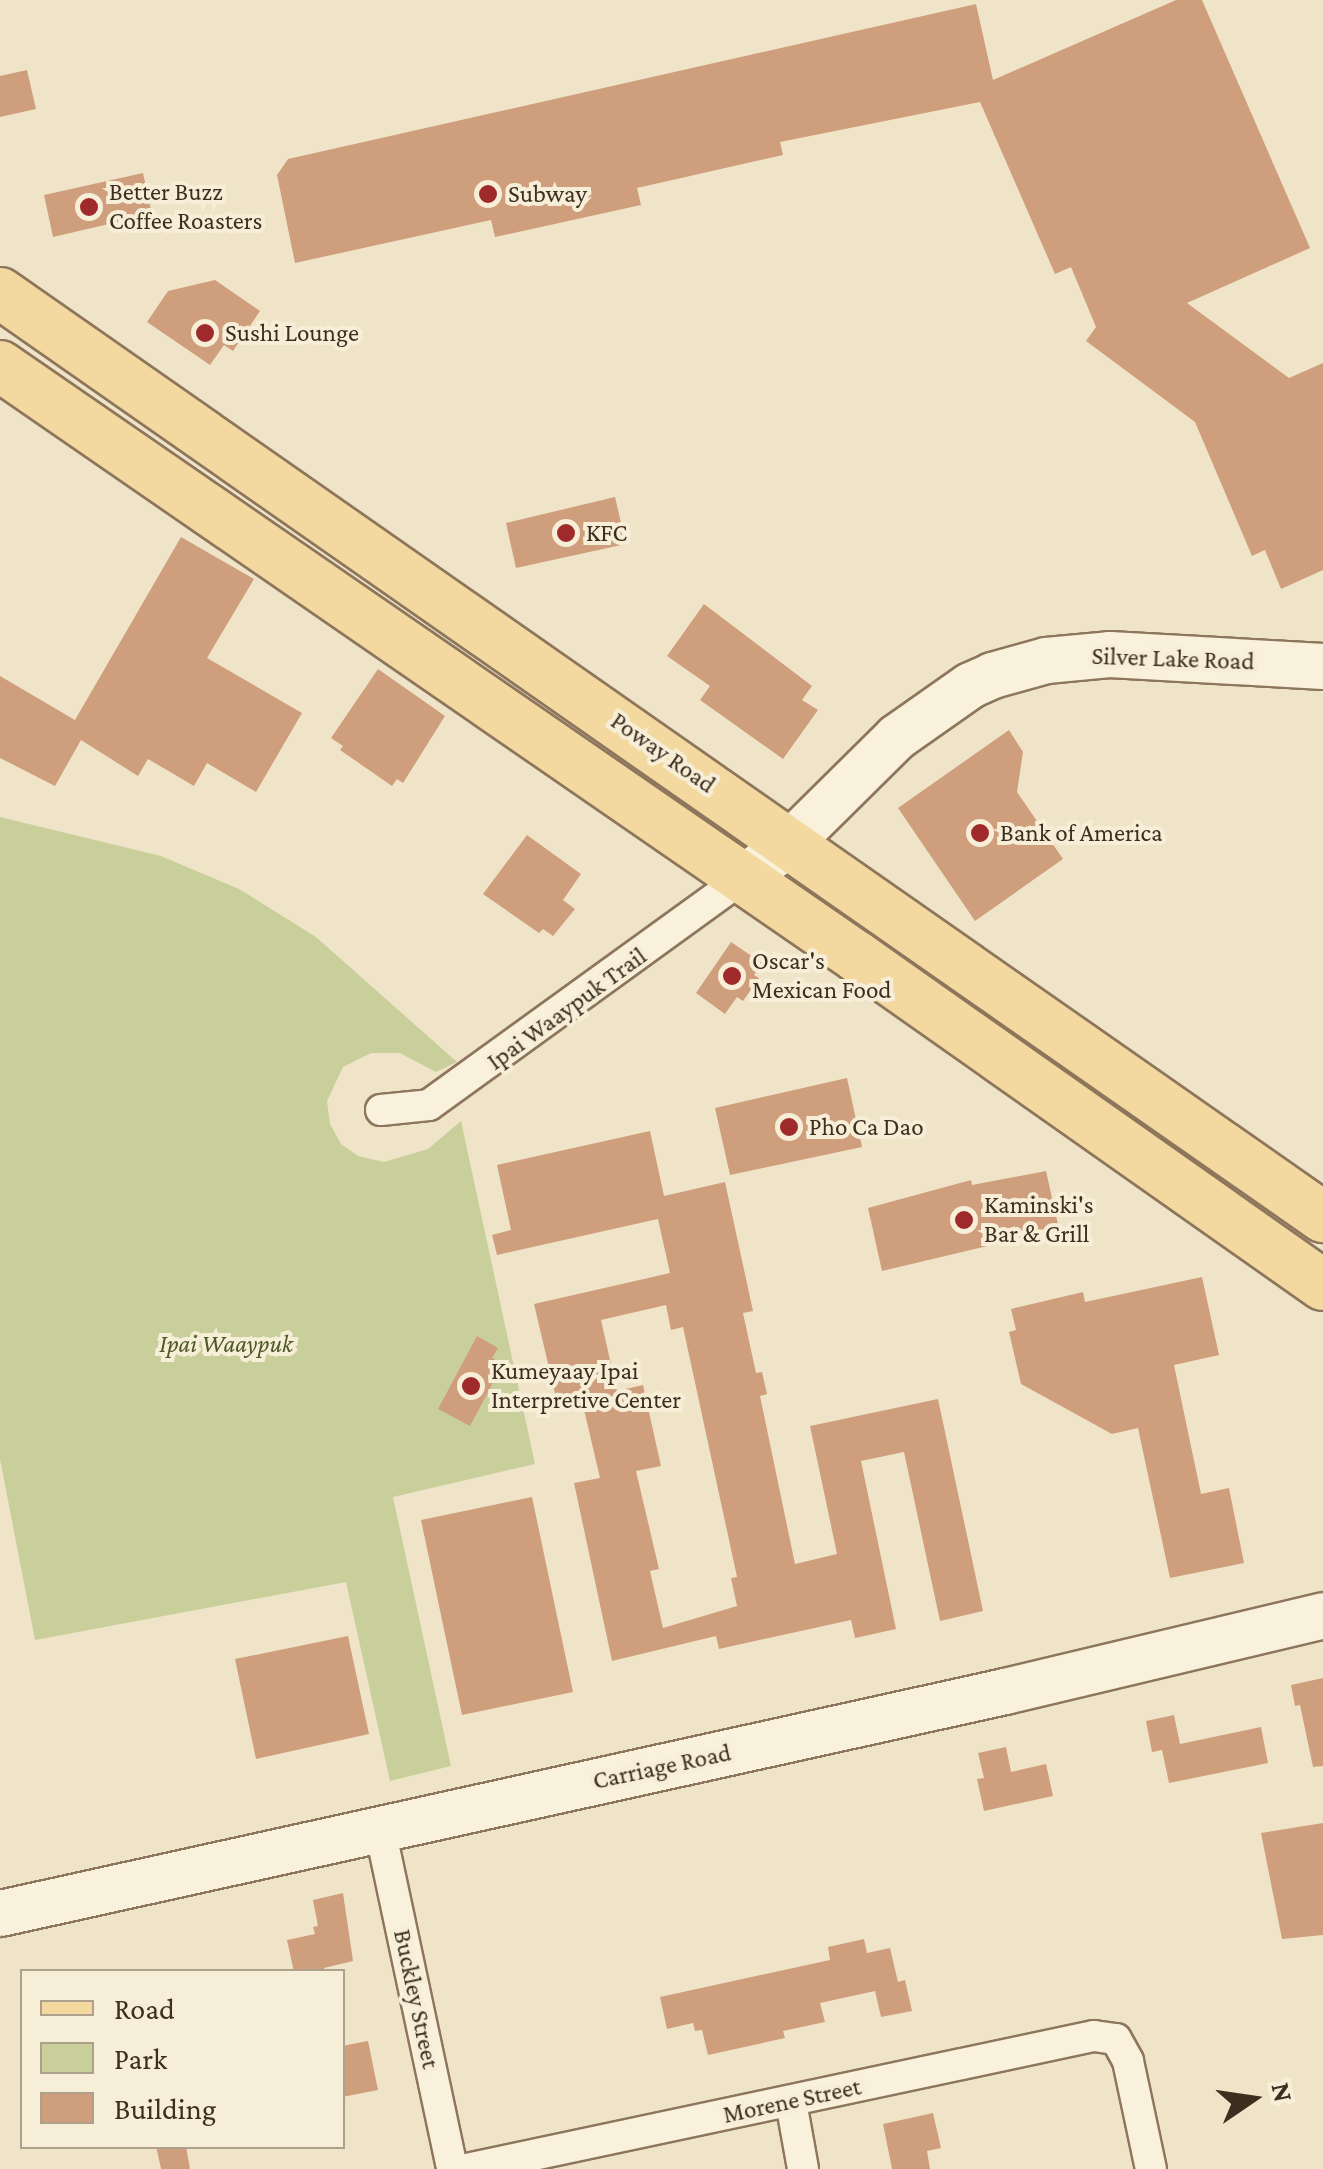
<!DOCTYPE html>
<html>
<head>
<meta charset="utf-8">
<style>
	body { margin:0 }
	#map { position:relative; width:1323px; height:2169px; overflow:hidden; background:#f0e4c8; font-family:"Crimson Pro",serif }
	div>[style] { position:absolute }
	.green>* { inset:0; background:#c9cf9b }
	.building>* { inset:0; background:#cf9f7d }
	.roads { filter:drop-shadow(2px 0 #8d765c) drop-shadow(-2px 0 #8d765c) drop-shadow(0 2px #8d765c) drop-shadow(0 -2px #8d765c) }
	.street>* { height:30px; margin:-15px; padding:0 15px; transform-origin:15px; border-radius:15px; background:#faf1dc }
	.secondary>* { height:45px; margin:-22.5px; padding:0 22.5px; transform-origin:22.5px; border-radius:22.5px; background:#faf1dc }
	.primary>* { height:50px; margin:-25px; padding:0 25px; transform-origin:25px; border-radius:25px; background:#f3d9a0 }
	.dots>* { width:28px; height:28px; translate:-50% -50%; box-sizing:border-box; border:5px solid #f7eed8; border-radius:50% }
	span { translate:-50% -50%; white-space:nowrap; text-align:center; line-height:1.15; -webkit-text-stroke:8px #f7eed8; paint-order:stroke }
	.poi-label { font-size:25px; color:#3d2e20 }
	.left { translate:0 -50%; text-align:left }
	.street-label { font-size:25px; color:#3d2e20 }
	.park-label { font-size:25px; color:#4d5a26; font-style:italic }
	.legend { position:absolute; left:20px; top:1969px; width:325px; height:180px; box-sizing:border-box; background:#f7eed8; border:2px solid #ada18e; margin:0; padding:12px 18px; list-style:none; font-size:30px; color:#3d2e20 }
	.legend li { display:flex; align-items:center; gap:20px; height:50px }
	.legend b { width:50px; border:2px solid #ada18e }
	.north { position:absolute; left:1203px; top:2049px; width:100px; height:100px; -webkit-text-stroke:8px #f7eed8; paint-order:stroke; rotate:77deg; font-size:28px; font-weight:700; line-height:40px; text-align:center; color:#3d2e20 }
	.north::after { content:''; display:block; margin:auto; width:35px; height:45px; background:#3d2e20; clip-path:polygon(50% 0,100% 100%,50% 72%,0 100%) }
</style>
</head>
<body>
<div id="map">
	<div class="green">
		<i style="clip-path:polygon(0 817px,161px 856px,239px 889px,316px 937px,457px 1062px,436px 1072px,400px 1053px,371px 1053px,343px 1067px,327px 1101px,330px 1124px,341px 1144px,358px 1156px,384px 1162px,428px 1149px,461px 1121px,535px 1464px,393px 1497px,451px 1766px,390px 1781px,346px 1582px,35px 1640px,0 1459px)"></i>
	</div>
	<div class="building">
		<i style="clip-path:polygon(1176px 0,1202px 0,1310px 248px,1187px 303px,1289px 378px,1323px 363px,1323px 570px,1281px 589px,1265px 550px,1252px 556px,1195px 422px,1086px 341px,1096px 327px,1071px 267px,1055px 274px,980px 102px,780px 142px,783px 155px,637px 188px,641px 205px,495px 237px,491px 220px,295px 263px,277px 175px,288px 159px,976px 4px,993px 80px)"></i>
		<i style="clip-path:polygon(27px 70px,36px 109px,0 117px,0 76px)"></i>
		<i style="clip-path:polygon(143px 173px,152px 214px,53px 237px,44px 195px)"></i>
		<i style="clip-path:polygon(215px 280px,260px 311px,233px 351px,224px 345px,210px 365px,147px 322px,168px 291px)"></i>
		<i style="clip-path:polygon(615px 497px,626px 544px,516px 568px,506px 523px)"></i>
		<i style="clip-path:polygon(181px 537px,254px 579px,207px 658px,302px 713px,256px 792px,207px 763px,194px 786px,148px 759px,138px 776px,81px 740px,55px 786px,0 758px,0 676px,75px 720px)"></i>
		<i style="clip-path:polygon(704px 604px,812px 686px,802px 700px,818px 710px,783px 759px,700px 700px,710px 686px,667px 656px)"></i>
		<i style="clip-path:polygon(378px 669px,445px 716px,403px 783px,397px 779px,392px 786px,340px 750px,343px 746px,331px 738px)"></i>
		<i style="clip-path:polygon(1009px 730px,1023px 752px,1017px 792px,1063px 859px,975px 921px,898px 808px)"></i>
		<i style="clip-path:polygon(527px 835px,581px 874px,563px 900px,575px 909px,553px 936px,543px 929px,539px 933px,483px 894px)"></i>
		<i style="clip-path:polygon(731px 942px,762px 963px,754px 975px,759px 978px,743px 1001px,737px 997px,725px 1014px,696px 993px)"></i>
		<i style="clip-path:polygon(847px 1078px,862px 1147px,730px 1175px,715px 1108px)"></i>
		<i style="clip-path:polygon(evenodd,650px 1131px,664px 1196px,725px 1182px,753px 1311px,743px 1313px,756px 1373px,762px 1372px,767px 1394px,760px 1396px,795px 1564px,837px 1554px,810px 1426px,938px 1399px,983px 1611px,940px 1621px,904px 1452px,861px 1461px,896px 1629px,855px 1638px,851px 1620px,719px 1649px,716px 1636px,612px 1661px,574px 1483px,600px 1478px,582px 1401px,558px 1406px,534px 1304px,670px 1273px,658px 1219px,497px 1255px,492px 1235px,511px 1230px,497px 1165px,650px 1131px,666px 1305px,671px 1330px,683px 1327px,737px 1577px,731px 1578px,737px 1606px,663px 1628px,650px 1571px,659px 1569px,636px 1471px,661px 1466px,643px 1385px,617px 1391px,601px 1320px,666px 1305px)"></i>
		<i style="clip-path:polygon(1046px 1171px,1059px 1229px,882px 1271px,868px 1208px,971px 1180px,972px 1185px)"></i>
		<i style="clip-path:polygon(1202px 1277px,1219px 1355px,1174px 1365px,1201px 1494px,1229px 1488px,1244px 1563px,1170px 1578px,1138px 1428px,1112px 1434px,1021px 1384px,1009px 1332px,1016px 1330px,1011px 1309px,1083px 1292px,1085px 1302px)"></i>
		<i style="clip-path:polygon(477px 1336px,498px 1348px,492px 1358px,503px 1364px,470px 1426px,438px 1409px)"></i>
		<i style="clip-path:polygon(532px 1497px,573px 1692px,462px 1715px,421px 1520px)"></i>
		<i style="clip-path:polygon(348px 1636px,369px 1734px,256px 1759px,235px 1659px)"></i>
		<i style="clip-path:polygon(1323px 1678px,1323px 1766px,1313px 1767px,1300px 1705px,1295px 1706px,1291px 1685px)"></i>
		<i style="clip-path:polygon(1174px 1715px,1180px 1744px,1261px 1727px,1268px 1763px,1169px 1783px,1162px 1750px,1152px 1752px,1146px 1721px)"></i>
		<i style="clip-path:polygon(1006px 1747px,1011px 1772px,1046px 1764px,1053px 1796px,984px 1811px,977px 1779px,984px 1778px,978px 1753px)"></i>
		<i style="clip-path:polygon(1323px 1823px,1323px 1935px,1282px 1939px,1261px 1833px)"></i>
		<i style="clip-path:polygon(343px 1893px,353px 1961px,324px 1968px,325px 1972px,294px 1972px,287px 1940px,315px 1934px,313px 1927px,318px 1926px,313px 1900px)"></i>
		<i style="clip-path:polygon(864px 1939px,867px 1953px,890px 1948px,898px 1982px,905px 1980px,912px 2011px,881px 2017px,875px 1991px,820px 2003px,825px 2022px,783px 2031px,785px 2038px,708px 2055px,702px 2030px,695px 2031px,693px 2023px,667px 2029px,660px 1997px,830px 1960px,828px 1947px)"></i>
		<i style="clip-path:polygon(368px 2041px,378px 2090px,342px 2097px,342px 2046px)"></i>
		<i style="clip-path:polygon(933px 2113px,941px 2148px,927px 2151px,930px 2169px,892px 2169px,883px 2124px)"></i>
		<i style="clip-path:polygon(156px 2146px,186px 2146px,190px 2169px,161px 2169px)"></i>
	</div>
	<div class="roads">
		<div class="street">
			<i style="left:381px;top:1110px;width:48px;rotate:-5.9deg"></i>
			<i style="left:429px;top:1105px;width:384px;rotate:-35.9deg"></i>
			<i style="left:380px;top:1829px;width:348px;rotate:78deg"></i>
			<i style="left:791px;top:2102px;width:68px;rotate:79.8deg"></i>
			<i style="left:467px;top:2169px;width:641px;rotate:-11.98deg"></i>
			<i style="left:1094px;top:2036px;width:22px;rotate:8deg"></i>
			<i style="left:1116px;top:2039px;width:25px;rotate:61deg"></i>
			<i style="left:1128px;top:2061px;width:110px;rotate:78deg"></i>
		</div>
		<div class="secondary">
			<i style="left:740px;top:880px;width:63px;rotate:-37.2deg"></i>
			<i style="left:790px;top:842px;width:149px;rotate:-44.7deg"></i>
			<i style="left:896px;top:737px;width:90px;rotate:-35.1deg"></i>
			<i style="left:970px;top:685px;width:24px;rotate:-24deg"></i>
			<i style="left:992px;top:675px;width:56px;rotate:-15.5deg"></i>
			<i style="left:1046px;top:660px;width:63px;rotate:-5.4deg"></i>
			<i style="left:1109px;top:654px;width:214px;rotate:3.2deg"></i>
			<i style="left:0;top:1913px;width:1029px;rotate:-12.46deg"></i>
			<i style="left:1005px;top:1691px;width:327px;rotate:-13.4deg"></i>
		</div>
		<div class="primary">
			<i style="left:0;top:293px;width:1614px;rotate:34.93deg"></i>
			<i style="left:0;top:366px;width:1040px;rotate:34.58deg"></i>
			<i style="left:856px;top:956px;width:571px;rotate:35.16deg"></i>
		</div>
	</div>
	<div class="dots">
		<i style="left:488px;top:194px;background:#9e2a2b"></i>
		<i style="left:89px;top:207px;background:#9e2a2b"></i>
		<i style="left:205px;top:333px;background:#9e2a2b"></i>
		<i style="left:566px;top:533px;background:#9e2a2b"></i>
		<i style="left:980px;top:833px;background:#9e2a2b"></i>
		<i style="left:732px;top:976px;background:#9e2a2b"></i>
		<i style="left:789px;top:1127px;background:#9e2a2b"></i>
		<i style="left:964px;top:1220px;background:#9e2a2b"></i>
		<i style="left:471px;top:1386px;background:#9e2a2b"></i>
	</div>
	<div class="poi-label">
		<span class="left" style="left:109px;top:207px">Better Buzz<br>Coffee Roasters</span>
		<span class="left" style="left:508px;top:194px">Subway</span>
		<span class="left" style="left:225px;top:333px">Sushi Lounge</span>
		<span class="left" style="left:586px;top:533px">KFC</span>
		<span class="left" style="left:1000px;top:833px">Bank of America</span>
		<span class="left" style="left:752px;top:976px">Oscar's<br>Mexican Food</span>
		<span class="left" style="left:809px;top:1127px">Pho Ca Dao</span>
		<span class="left" style="left:984px;top:1220px">Kaminski's<br>Bar &amp; Grill</span>
		<span class="left" style="left:491px;top:1386px">Kumeyaay Ipai<br>Interpretive Center</span>
	</div>
	<div class="street-label">
		<span style="left:1173px;top:659px;rotate:2deg">Silver Lake Road</span>
		<span style="left:663px;top:753px;rotate:35deg">Poway Road</span>
		<span style="left:567px;top:1009px;rotate:-36deg">Ipai Waaypuk Trail</span>
		<span style="left:662px;top:1767px;rotate:-12deg">Carriage Road</span>
		<span style="left:416px;top:1999px;rotate:78deg">Buckley Street</span>
		<span style="left:792px;top:2101px;rotate:-12deg">Morene Street</span>
	</div>
	<div class="park-label">
		<span style="left:226px;top:1344px">Ipai Waaypuk</span>
	</div>
	<ul class="legend">
	<li><b style="height:12px;background:#f3d9a0"></b>Road</li>
	<li><b style="height:28px;background:#c9cf9b"></b>Park</li>
	<li><b style="height:28px;background:#cf9f7d"></b>Building</li>
	</ul>
	<div class="north">N</div>
</div>
</body>
</html>
